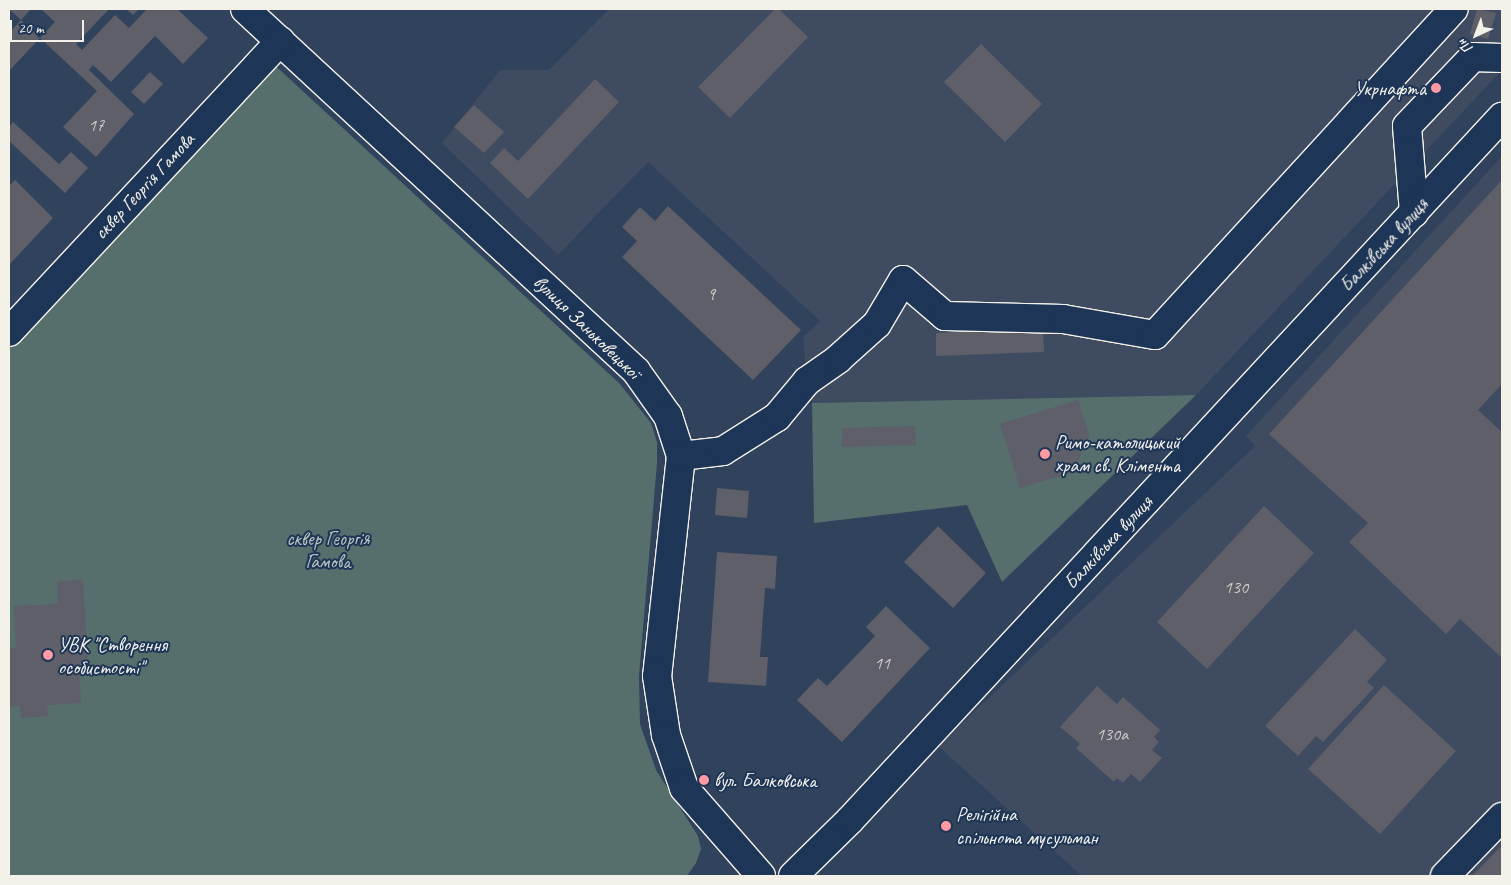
<!DOCTYPE html>
<html>
<head>
<meta charset="utf-8">
<style>
	body { margin:0 }
	#map { position:relative; width:1511px; height:885px; overflow:hidden; background:#30425c; font-family:Caveat,sans-serif }
	div>[style] { position:absolute }
	.built>* { inset:0; background:#3e4b60 }
	.green>* { inset:0; background:#566f6c }
	.building>* { inset:0; background:#5e5f68 }
	.roads { filter:drop-shadow(1px 0 #f4f1e8) drop-shadow(-1px 0 #f4f1e8) drop-shadow(0 1px #f4f1e8) drop-shadow(0 -1px #f4f1e8) }
	.minor>* { height:28px; margin:-14px; padding:0 14px; transform-origin:14px; border-radius:14px; background:#1d3557 }
	.dots>* { width:14px; height:14px; translate:-50% -50%; box-sizing:border-box; border:2px solid #1d3557; border-radius:50% }
	span { translate:-50% -50%; white-space:nowrap; text-align:center; line-height:1.15; -webkit-text-stroke:4px #1d3557; paint-order:stroke }
	.number-label { font-size:18px; color:#ceccc8 }
	.number-label span { -webkit-text-stroke-width:0 }
	.poi-label { font-size:20px; color:#f4f1e8 }
	.right { translate:-100% -50%; text-align:right }
	.left { translate:0 -50%; text-align:left }
	.street-label { font-size:20px; color:#f4f1e8 }
	.park-label { font-size:20px; color:#bdc4bd }
	.frame { position:absolute; inset:0; border:10px solid #f4f1e8; pointer-events:none }
	.north { position:absolute; left:1451px; top:10px; width:50px; height:50px; -webkit-text-stroke:4px #1d3557; paint-order:stroke; rotate:223deg; font-size:14px; font-weight:700; line-height:20px; text-align:center; color:#f4f1e8 }
	.north::after { content:''; display:block; margin:auto; width:18px; height:22px; background:#f4f1e8; clip-path:polygon(50% 0,100% 100%,50% 72%,0 100%) }
	.scale { position:absolute; left:10px; top:20px; width:74px; height:22px; box-sizing:border-box; border:2px solid #f4f1e8; border-top:0; padding-left:6px; font-size:15px; line-height:18px; white-space:nowrap; color:#f4f1e8; -webkit-text-stroke:4px #1d3557; paint-order:stroke }
</style>
</head>
<body>
<div id="map">
	<div class="built">
		<i style="clip-path:polygon(609px 9px,1502px 9px,1502px 70px,1196px 395px,812px 403px,807px 381px,803px 337px,820px 321px,648px 162px,558px 255px,442px 143px,500px 70px,549px 70px)"></i>
		<i style="clip-path:polygon(1502px 156px,1502px 876px,1082px 876px,938px 746px,1255px 446px,1246px 436px)"></i>
	</div>
	<div class="green">
		<i style="clip-path:polygon(267px 58px,619px 383px,651px 423px,657px 442px,657px 463px,639px 676px,640px 724px,656px 770px,698px 836px,701px 849px,696px 863px,687px 876px,9px 876px,9px 348px)"></i>
		<i style="clip-path:polygon(1196px 395px,1002px 582px,967px 505px,814px 523px,812px 403px)"></i>
	</div>
	<div class="building">
		<i style="clip-path:polygon(9px 9px,31px 9px,21px 20px)"></i>
		<i style="clip-path:polygon(41px 9px,109px 9px,76px 44px,82px 50px,115px 15px,129px 28px,147px 9px,177px 9px,208px 38px,183px 64px,155px 36px,111px 82px,93px 65px,89px 70px,134px 114px,96px 157px,63px 127px,97px 91px,40px 38px,9px 71px,9px 33px,21px 20px,40px 38px,55px 22px)"></i>
		<i style="clip-path:polygon(126px 9px,139px 9px,133px 15px)"></i>
		<i style="clip-path:polygon(775px 9px,779px 9px,808px 37px,730px 118px,698px 87px)"></i>
		<i style="clip-path:polygon(1477px 9px,1496px 13px,1488px 39px,1470px 34px)"></i>
		<i style="clip-path:polygon(981px 44px,1042px 104px,1005px 142px,944px 82px)"></i>
		<i style="clip-path:polygon(150px 72px,163px 84px,144px 104px,131px 92px)"></i>
		<i style="clip-path:polygon(595px 79px,619px 102px,528px 199px,490px 163px,504px 148px,518px 161px)"></i>
		<i style="clip-path:polygon(474px 105px,504px 132px,484px 153px,454px 127px)"></i>
		<i style="clip-path:polygon(13px 122px,59px 164px,71px 152px,88px 168px,65px 193px,9px 141px,9px 127px)"></i>
		<i style="clip-path:polygon(15px 180px,53px 218px,9px 265px,9px 186px)"></i>
		<i style="clip-path:polygon(1502px 180px,1502px 384px,1478px 410px,1502px 432px,1502px 658px,1460px 619px,1446px 634px,1349px 542px,1368px 523px,1269px 434px)"></i>
		<i style="clip-path:polygon(668px 206px,801px 330px,753px 380px,622px 257px,637px 241px,622px 227px,640px 207px,655px 221px)"></i>
		<i style="clip-path:polygon(1043px 328px,1044px 352px,936px 356px,936px 333px)"></i>
		<i style="clip-path:polygon(1078px 400px,1089px 435px,1074px 472px,1020px 488px,1000px 424px)"></i>
		<i style="clip-path:polygon(915px 426px,916px 445px,842px 447px,842px 428px)"></i>
		<i style="clip-path:polygon(717px 488px,749px 491px,747px 518px,715px 515px)"></i>
		<i style="clip-path:polygon(1264px 506px,1314px 553px,1207px 669px,1157px 622px)"></i>
		<i style="clip-path:polygon(938px 526px,986px 573px,953px 608px,904px 562px)"></i>
		<i style="clip-path:polygon(717px 552px,777px 556px,775px 589px,765px 588px,760px 657px,768px 657px,766px 686px,708px 682px)"></i>
		<i style="clip-path:polygon(83px 580px,88px 662px,79px 662px,81px 703px,47px 705px,48px 716px,21px 718px,20px 706px,9px 707px,9px 648px,16px 648px,14px 606px,58px 604px,57px 581px)"></i>
		<i style="clip-path:polygon(886px 606px,930px 648px,842px 742px,797px 700px,818px 678px,827px 686px,875px 636px,866px 627px)"></i>
		<i style="clip-path:polygon(1355px 629px,1387px 660px,1367px 682px,1374px 688px,1323px 742px,1316px 736px,1298px 756px,1265px 726px)"></i>
		<i style="clip-path:polygon(1384px 685px,1456px 751px,1380px 834px,1308px 769px)"></i>
		<i style="clip-path:polygon(1097px 686px,1117px 704px,1123px 697px,1160px 730px,1154px 737px,1159px 742px,1152px 750px,1162px 758px,1140px 782px,1131px 774px,1123px 783px,1117px 778px,1114px 782px,1076px 748px,1080px 744px,1060px 727px)"></i>
		<i style="clip-path:polygon(1502px 845px,1502px 876px,1472px 876px)"></i>
	</div>
	<div class="roads">
		<div class="minor">
			<i style="left:245px;top:9px;width:533px;rotate:42.79deg"></i>
			<i style="left:636px;top:371px;width:55px;rotate:54.6deg"></i>
			<i style="left:668px;top:416px;width:42px;rotate:72deg"></i>
			<i style="left:681px;top:456px;width:221px;rotate:96.2deg"></i>
			<i style="left:657px;top:676px;width:60px;rotate:81.3deg"></i>
			<i style="left:666px;top:735px;width:56px;rotate:71.2deg"></i>
			<i style="left:684px;top:788px;width:117px;rotate:48.8deg"></i>
			<i style="left:1414px;top:213px;width:87px;rotate:-94.6deg"></i>
			<i style="left:1407px;top:126px;width:95px;rotate:-46.3deg"></i>
			<i style="left:1473px;top:57px;width:29px;rotate:2deg"></i>
			<i style="left:9px;top:332px;width:398px;rotate:-47deg"></i>
			<i style="left:681px;top:456px;width:42px;rotate:-6.8deg"></i>
			<i style="left:723px;top:451px;width:64px;rotate:-32.2deg"></i>
			<i style="left:777px;top:417px;width:47px;rotate:-50.2deg"></i>
			<i style="left:807px;top:381px;width:38px;rotate:-35deg"></i>
			<i style="left:838px;top:359px;width:52px;rotate:-41.9deg"></i>
			<i style="left:877px;top:324px;width:51px;rotate:-59.4deg"></i>
			<i style="left:903px;top:280px;width:55px;rotate:40.6deg"></i>
			<i style="left:945px;top:316px;width:118px;rotate:1.5deg"></i>
			<i style="left:1063px;top:319px;width:93px;rotate:9.9deg"></i>
			<i style="left:1155px;top:335px;width:442px;rotate:-47.5deg"></i>
			<i style="left:793px;top:876px;width:80px;rotate:-44.5deg"></i>
			<i style="left:850px;top:820px;width:959px;rotate:-47.16deg"></i>
			<i style="left:1445px;top:876px;width:82px;rotate:-46deg"></i>
		</div>
	</div>
	<div class="dots">
		<i style="left:1436px;top:88px;background:#ff9aa2"></i>
		<i style="left:1045px;top:454px;background:#ff9aa2"></i>
		<i style="left:48px;top:655px;background:#ff9aa2"></i>
		<i style="left:704px;top:780px;background:#ff9aa2"></i>
		<i style="left:946px;top:826px;background:#ff9aa2"></i>
	</div>
	<div class="number-label">
		<span style="left:96px;top:125px">17</span>
		<span style="left:711px;top:294px">9</span>
		<span style="left:1236px;top:587px">130</span>
		<span style="left:882px;top:663px">11</span>
		<span style="left:1112px;top:734px">130а</span>
	</div>
	<div class="poi-label">
		<span class="right" style="left:1426px;top:88px">Укрнафта</span>
		<span class="left" style="left:1055px;top:454px">Римо-католицький<br>храм св. Клімента</span>
		<span class="left" style="left:58px;top:656px">УВК "Створення<br>особистості"</span>
		<span class="left" style="left:714px;top:780px">вул. Балковська</span>
		<span class="left" style="left:956px;top:826px">Релігійна<br>спільнота мусульман</span>
	</div>
	<div class="street-label">
		<span style="left:144px;top:186px;rotate:-47deg">сквер Георгія Гамова</span>
		<span style="left:1384px;top:245px;rotate:-47deg">Балківська вулиця</span>
		<span style="left:587px;top:327px;rotate:44deg">вулиця Заньковецької</span>
		<span style="left:1108px;top:542px;rotate:-47deg">Балківська вулиця</span>
	</div>
	<div class="park-label">
		<span style="left:328px;top:550px">сквер Георгія<br>Гамова</span>
	</div>
	<div class="frame"></div>
	<div class="north">Пн</div>
	<div class="scale">20 m</div>
</div>
</body>
</html>
